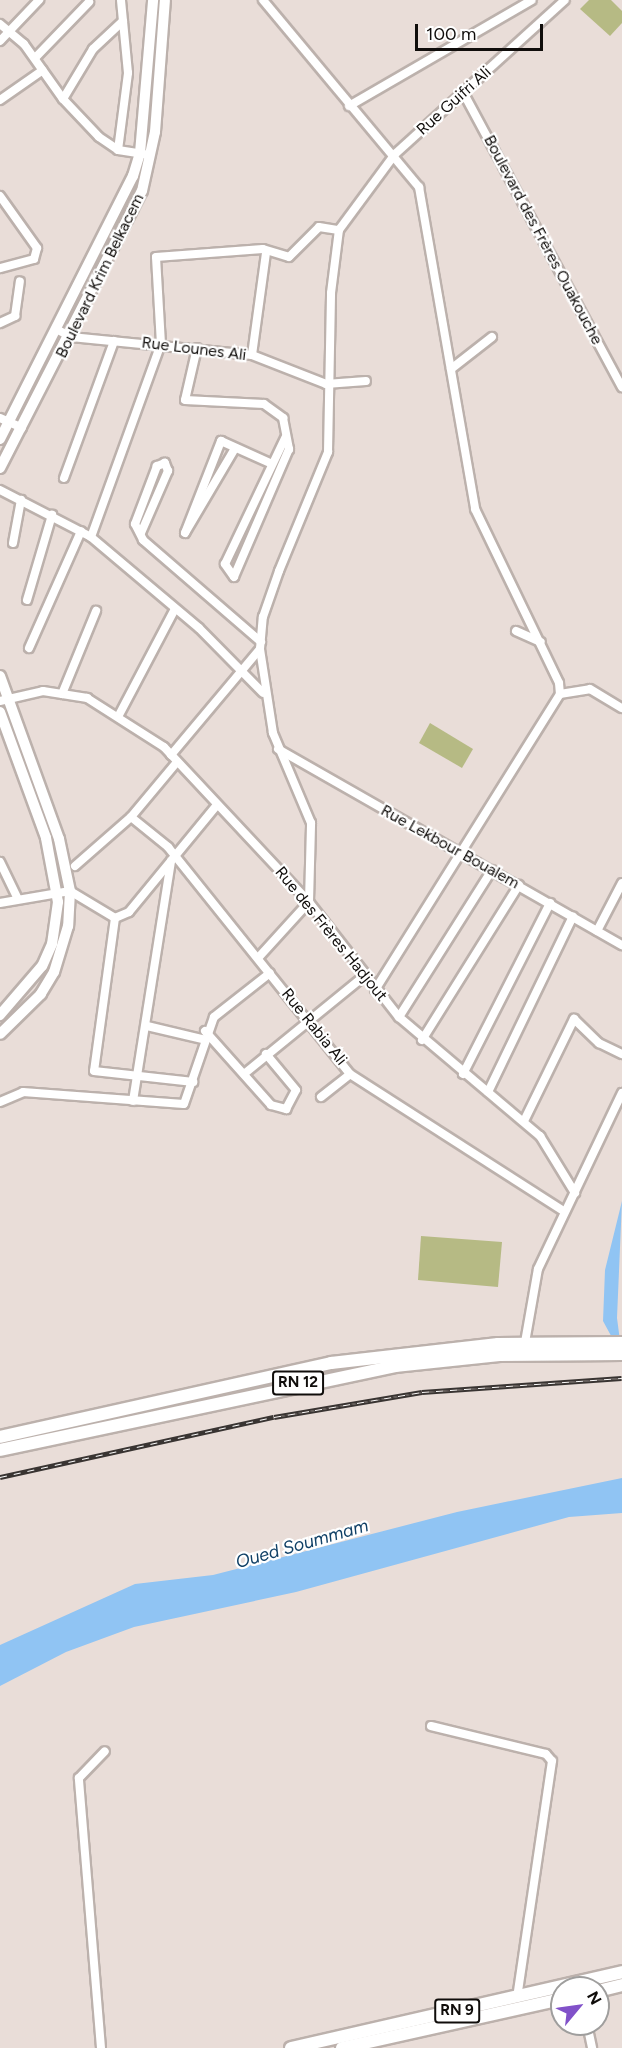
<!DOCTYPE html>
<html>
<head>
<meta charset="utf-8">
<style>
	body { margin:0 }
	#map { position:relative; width:622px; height:2048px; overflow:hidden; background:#e9ddd8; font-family:Figtree,sans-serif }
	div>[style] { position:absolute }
	.green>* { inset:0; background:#b6ba84 }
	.water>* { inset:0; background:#90c4f3 }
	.roads { filter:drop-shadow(2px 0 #bcb1ac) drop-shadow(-2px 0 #bcb1ac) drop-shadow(0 2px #bcb1ac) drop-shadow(0 -2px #bcb1ac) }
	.minor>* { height:8px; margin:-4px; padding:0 4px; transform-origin:4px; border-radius:4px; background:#fff }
	.major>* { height:10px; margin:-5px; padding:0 5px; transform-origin:5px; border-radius:5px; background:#fff }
	.highway>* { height:12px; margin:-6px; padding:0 6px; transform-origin:6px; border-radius:6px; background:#fff }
	.rail>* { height:4.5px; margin-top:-2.25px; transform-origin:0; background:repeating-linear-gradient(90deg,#fff 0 7px,#393432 0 14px); box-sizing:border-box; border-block:2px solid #393432 }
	span { translate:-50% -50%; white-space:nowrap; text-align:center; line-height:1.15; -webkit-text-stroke:4.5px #fff; paint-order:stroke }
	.shield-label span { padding:2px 4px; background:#fff; border:2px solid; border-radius:4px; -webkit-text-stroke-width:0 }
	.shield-label { font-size:15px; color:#100d0b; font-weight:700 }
	.street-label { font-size:16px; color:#100d0b }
	.water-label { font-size:18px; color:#104066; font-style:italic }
	.north { position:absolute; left:550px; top:1976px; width:60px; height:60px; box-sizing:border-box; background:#fff; border:2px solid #9f9e9d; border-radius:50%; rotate:61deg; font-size:16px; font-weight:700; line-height:24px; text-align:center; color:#100d0b }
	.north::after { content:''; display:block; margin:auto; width:21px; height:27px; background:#8151c9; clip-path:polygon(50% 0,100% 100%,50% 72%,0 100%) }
	.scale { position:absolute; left:415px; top:24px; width:128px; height:27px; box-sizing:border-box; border:3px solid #100d0b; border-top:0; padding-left:8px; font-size:18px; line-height:21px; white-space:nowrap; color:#100d0b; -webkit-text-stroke:4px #fff; paint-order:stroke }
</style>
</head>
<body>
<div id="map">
	<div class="green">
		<i style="clip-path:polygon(589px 0,611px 0,622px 11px,622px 23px,610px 36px,580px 9px)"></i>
		<i style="clip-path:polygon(430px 723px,473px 749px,462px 768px,419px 743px)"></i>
		<i style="clip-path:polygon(421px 1236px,502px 1242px,498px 1287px,418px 1280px)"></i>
	</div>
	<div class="water">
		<i style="clip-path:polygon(622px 1201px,617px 1318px,622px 1356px,603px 1321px,605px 1270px)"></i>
		<i style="clip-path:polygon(622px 1478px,622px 1513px,569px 1517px,296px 1592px,134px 1627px,66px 1652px,0 1686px,0 1645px,135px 1584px,213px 1575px,457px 1512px)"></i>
	</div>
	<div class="roads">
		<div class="minor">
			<i style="left:263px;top:0;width:244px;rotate:50.2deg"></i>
			<i style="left:419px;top:187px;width:327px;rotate:80.1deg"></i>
			<i style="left:475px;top:509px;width:193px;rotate:64.2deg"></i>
			<i style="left:559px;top:683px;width:11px;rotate:85deg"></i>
			<i style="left:560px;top:694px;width:349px;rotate:122deg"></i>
			<i style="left:0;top:24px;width:31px;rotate:40deg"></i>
			<i style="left:24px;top:44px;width:67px;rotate:54.7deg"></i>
			<i style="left:63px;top:99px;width:52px;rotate:46.5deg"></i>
			<i style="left:99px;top:137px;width:23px;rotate:34deg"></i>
			<i style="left:118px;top:150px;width:26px;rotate:9deg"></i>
			<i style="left:0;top:41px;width:57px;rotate:-46.4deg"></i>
			<i style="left:35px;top:58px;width:78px;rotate:-46deg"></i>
			<i style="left:464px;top:94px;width:333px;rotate:61.7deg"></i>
			<i style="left:63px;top:99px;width:58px;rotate:-59deg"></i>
			<i style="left:93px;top:49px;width:41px;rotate:-43deg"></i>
			<i style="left:0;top:100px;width:52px;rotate:-34.9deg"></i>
			<i style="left:349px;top:106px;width:211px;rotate:-30.1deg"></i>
			<i style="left:118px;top:150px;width:78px;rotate:-82.6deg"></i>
			<i style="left:128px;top:73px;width:73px;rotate:-95.5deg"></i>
			<i style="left:0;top:196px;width:64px;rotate:54.6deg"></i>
			<i style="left:37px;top:248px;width:11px;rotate:105deg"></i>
			<i style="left:34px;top:259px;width:35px;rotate:165deg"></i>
			<i style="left:0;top:323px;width:17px;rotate:-25deg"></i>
			<i style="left:15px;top:316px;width:35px;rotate:-82deg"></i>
			<i style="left:58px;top:330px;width:15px;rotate:28deg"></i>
			<i style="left:71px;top:337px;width:182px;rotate:5.7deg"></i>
			<i style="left:252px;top:355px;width:79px;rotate:21.4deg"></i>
			<i style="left:326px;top:384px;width:40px;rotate:-4.3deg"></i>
			<i style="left:197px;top:348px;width:53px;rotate:103deg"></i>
			<i style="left:185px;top:400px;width:79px;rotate:2.9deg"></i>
			<i style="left:264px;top:404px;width:24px;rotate:36deg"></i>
			<i style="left:283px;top:418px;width:32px;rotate:79deg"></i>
			<i style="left:289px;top:449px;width:139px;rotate:113.3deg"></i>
			<i style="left:234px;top:577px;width:16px;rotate:-125deg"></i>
			<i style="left:225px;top:564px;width:140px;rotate:-64.5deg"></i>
			<i style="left:252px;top:355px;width:103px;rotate:-82.2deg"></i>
			<i style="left:451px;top:369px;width:52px;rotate:-38deg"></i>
			<i style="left:0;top:418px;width:24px;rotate:24deg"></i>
			<i style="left:234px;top:450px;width:96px;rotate:120.6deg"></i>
			<i style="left:185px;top:533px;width:99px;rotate:-68.6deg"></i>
			<i style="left:221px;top:441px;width:54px;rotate:24.2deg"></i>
			<i style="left:64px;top:478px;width:146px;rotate:-69.9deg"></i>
			<i style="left:0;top:490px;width:102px;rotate:27.3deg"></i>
			<i style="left:91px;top:537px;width:141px;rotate:40.1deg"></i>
			<i style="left:199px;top:628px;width:91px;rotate:45.4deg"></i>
			<i style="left:141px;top:533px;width:68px;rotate:-66.5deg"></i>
			<i style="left:168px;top:471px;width:9px;rotate:-111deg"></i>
			<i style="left:165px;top:463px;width:9px;rotate:159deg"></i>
			<i style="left:157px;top:466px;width:62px;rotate:110.8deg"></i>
			<i style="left:135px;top:524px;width:18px;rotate:63deg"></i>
			<i style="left:143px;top:540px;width:156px;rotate:40.8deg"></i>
			<i style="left:91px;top:537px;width:205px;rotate:-70.1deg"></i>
			<i style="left:161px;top:344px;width:87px;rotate:-93.3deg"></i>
			<i style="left:156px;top:257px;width:107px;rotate:-4.3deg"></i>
			<i style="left:263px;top:249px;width:27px;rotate:17deg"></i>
			<i style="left:289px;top:257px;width:42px;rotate:-45deg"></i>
			<i style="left:319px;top:227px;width:20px;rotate:9deg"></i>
			<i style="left:13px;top:543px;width:44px;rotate:-79.5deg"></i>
			<i style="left:27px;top:600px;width:89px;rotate:-73.6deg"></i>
			<i style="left:516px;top:631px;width:27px;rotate:24deg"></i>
			<i style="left:29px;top:648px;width:128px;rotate:-66deg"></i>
			<i style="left:62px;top:694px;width:90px;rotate:-67.7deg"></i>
			<i style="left:560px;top:694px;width:30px;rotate:-9deg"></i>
			<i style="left:590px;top:689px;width:37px;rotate:31deg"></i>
			<i style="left:0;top:701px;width:44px;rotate:-13.1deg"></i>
			<i style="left:43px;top:691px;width:45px;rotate:9deg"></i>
			<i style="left:87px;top:698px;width:91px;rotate:32.5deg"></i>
			<i style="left:164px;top:747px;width:212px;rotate:46.9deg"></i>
			<i style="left:309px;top:902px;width:146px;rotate:52deg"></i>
			<i style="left:399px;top:1017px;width:185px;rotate:40.2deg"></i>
			<i style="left:540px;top:1136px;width:67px;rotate:58.4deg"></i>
			<i style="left:119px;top:715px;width:120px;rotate:-62.2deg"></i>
			<i style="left:278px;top:749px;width:396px;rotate:29.7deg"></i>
			<i style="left:171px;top:755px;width:138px;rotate:-50deg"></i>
			<i style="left:131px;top:817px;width:48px;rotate:39deg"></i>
			<i style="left:168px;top:847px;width:291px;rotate:51.3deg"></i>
			<i style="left:350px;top:1074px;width:255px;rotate:32.7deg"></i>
			<i style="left:0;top:862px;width:41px;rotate:64.1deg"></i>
			<i style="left:75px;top:866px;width:74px;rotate:-41.2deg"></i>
			<i style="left:131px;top:817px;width:72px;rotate:-50.1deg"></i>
			<i style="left:0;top:903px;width:71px;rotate:-9.7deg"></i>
			<i style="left:70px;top:891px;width:52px;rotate:31deg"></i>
			<i style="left:115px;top:918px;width:15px;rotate:-23deg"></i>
			<i style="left:129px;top:912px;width:139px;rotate:-50.6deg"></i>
			<i style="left:115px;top:918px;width:154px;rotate:97.8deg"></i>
			<i style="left:94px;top:1071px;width:100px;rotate:6.3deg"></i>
			<i style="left:597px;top:931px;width:54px;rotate:-62.5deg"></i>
			<i style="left:258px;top:958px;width:76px;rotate:-47.7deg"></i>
			<i style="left:309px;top:902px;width:79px;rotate:-88.5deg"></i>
			<i style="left:311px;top:823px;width:98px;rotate:-112.9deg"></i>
			<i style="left:273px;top:733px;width:85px;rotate:-98.8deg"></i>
			<i style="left:260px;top:649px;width:32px;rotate:-85deg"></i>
			<i style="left:263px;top:617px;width:49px;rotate:-70.8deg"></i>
			<i style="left:279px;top:571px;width:129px;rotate:-67.6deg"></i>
			<i style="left:328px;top:452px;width:159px;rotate:-88.9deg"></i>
			<i style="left:331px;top:293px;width:64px;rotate:-82.8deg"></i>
			<i style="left:339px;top:230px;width:94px;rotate:-53.6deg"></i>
			<i style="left:395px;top:154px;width:229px;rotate:-42.2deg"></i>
			<i style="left:399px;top:1017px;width:174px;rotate:-57.7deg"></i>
			<i style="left:147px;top:1026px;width:57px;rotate:13.3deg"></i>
			<i style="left:205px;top:1031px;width:99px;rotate:48.3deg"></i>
			<i style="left:271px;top:1105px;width:16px;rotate:15deg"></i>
			<i style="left:286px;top:1109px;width:21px;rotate:-62deg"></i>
			<i style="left:296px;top:1090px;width:47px;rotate:-129.8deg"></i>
			<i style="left:422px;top:1040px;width:183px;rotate:-58deg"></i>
			<i style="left:244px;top:1074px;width:155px;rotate:-39.2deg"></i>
			<i style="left:463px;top:1074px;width:192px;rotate:-63deg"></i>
			<i style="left:488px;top:1092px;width:195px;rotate:-64.2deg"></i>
			<i style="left:321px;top:1097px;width:37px;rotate:-38deg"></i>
			<i style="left:133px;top:1101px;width:243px;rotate:-81deg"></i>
			<i style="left:0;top:1102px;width:25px;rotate:-23deg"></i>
			<i style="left:23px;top:1092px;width:161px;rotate:4.3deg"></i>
			<i style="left:184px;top:1104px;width:92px;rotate:-71deg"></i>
			<i style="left:214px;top:1017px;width:71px;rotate:-38.2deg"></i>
			<i style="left:524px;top:1121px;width:114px;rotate:-63.9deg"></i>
			<i style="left:574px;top:1019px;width:35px;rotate:44deg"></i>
			<i style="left:599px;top:1043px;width:25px;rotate:26deg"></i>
			<i style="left:524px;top:1348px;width:80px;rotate:-80deg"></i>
			<i style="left:538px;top:1269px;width:195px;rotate:-64.5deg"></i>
			<i style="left:431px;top:1726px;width:118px;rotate:13.7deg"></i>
			<i style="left:546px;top:1754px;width:9px;rotate:49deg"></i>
			<i style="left:552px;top:1761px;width:239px;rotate:98.4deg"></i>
			<i style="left:587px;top:2024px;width:25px;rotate:78deg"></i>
			<i style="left:101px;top:2048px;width:271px;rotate:-94.7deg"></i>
			<i style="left:79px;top:1778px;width:37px;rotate:-46deg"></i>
		</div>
		<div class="major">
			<i style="left:0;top:439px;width:295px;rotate:-63.2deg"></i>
			<i style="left:133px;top:176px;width:24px;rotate:-73deg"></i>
			<i style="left:140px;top:153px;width:154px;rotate:-85.1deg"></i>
			<i style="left:0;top:468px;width:311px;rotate:-62.9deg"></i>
			<i style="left:142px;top:191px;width:60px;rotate:-77.6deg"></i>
			<i style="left:155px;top:132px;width:132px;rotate:-85.7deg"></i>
			<i style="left:0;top:676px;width:173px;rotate:70.1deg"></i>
			<i style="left:59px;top:839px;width:53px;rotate:78.1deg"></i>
			<i style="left:70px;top:891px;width:35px;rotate:93deg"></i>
			<i style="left:68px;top:926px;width:48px;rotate:106.9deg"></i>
			<i style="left:54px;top:972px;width:26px;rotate:121deg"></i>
			<i style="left:41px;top:994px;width:57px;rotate:135.7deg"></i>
			<i style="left:0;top:712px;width:134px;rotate:69.9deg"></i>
			<i style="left:46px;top:838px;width:65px;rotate:79.4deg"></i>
			<i style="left:58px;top:902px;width:42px;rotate:98.1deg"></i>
			<i style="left:52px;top:944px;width:24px;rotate:114deg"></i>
			<i style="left:42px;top:966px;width:65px;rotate:130.6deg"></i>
		</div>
		<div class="highway">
			<i style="left:0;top:1437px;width:339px;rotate:-12.6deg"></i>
			<i style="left:331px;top:1363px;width:168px;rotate:-6.5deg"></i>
			<i style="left:498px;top:1344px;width:124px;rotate:-0.5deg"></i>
			<i style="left:0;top:1450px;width:404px;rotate:-12deg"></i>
			<i style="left:395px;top:1366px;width:105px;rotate:-6deg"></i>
			<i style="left:499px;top:1355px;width:123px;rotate:-0.5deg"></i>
			<i style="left:598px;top:1991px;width:25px;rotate:-14deg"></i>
			<i style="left:291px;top:2048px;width:340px;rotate:-12.9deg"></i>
			<i style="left:342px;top:2048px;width:225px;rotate:-12.6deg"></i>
		</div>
	</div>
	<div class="rail">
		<i style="left:0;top:1477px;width:280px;rotate:-12.4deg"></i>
		<i style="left:274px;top:1417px;width:150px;rotate:-9.6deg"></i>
		<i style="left:422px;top:1392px;width:200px;rotate:-4deg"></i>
	</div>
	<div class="shield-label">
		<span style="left:298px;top:1383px">RN 12</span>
		<span style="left:457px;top:2011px">RN 9</span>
	</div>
	<div class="street-label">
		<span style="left:454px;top:101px;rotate:-42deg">Rue Guifri Ali</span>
		<span style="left:543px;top:240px;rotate:62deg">Boulevard des Frères Ouakouche</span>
		<span style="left:100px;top:276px;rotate:-64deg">Boulevard Krim Belkacem</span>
		<span style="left:194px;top:349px;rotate:7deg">Rue Lounes Ali</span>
		<span style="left:450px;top:847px;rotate:29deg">Rue Lekbour Boualem</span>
		<span style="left:331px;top:934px;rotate:51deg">Rue des Frères Hadjout</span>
		<span style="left:314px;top:1027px;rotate:51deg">Rue Rabia Ali</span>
	</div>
	<div class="water-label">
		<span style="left:302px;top:1544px;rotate:-16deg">Oued Soummam</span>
	</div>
	<div class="north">N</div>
	<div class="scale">100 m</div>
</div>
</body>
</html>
